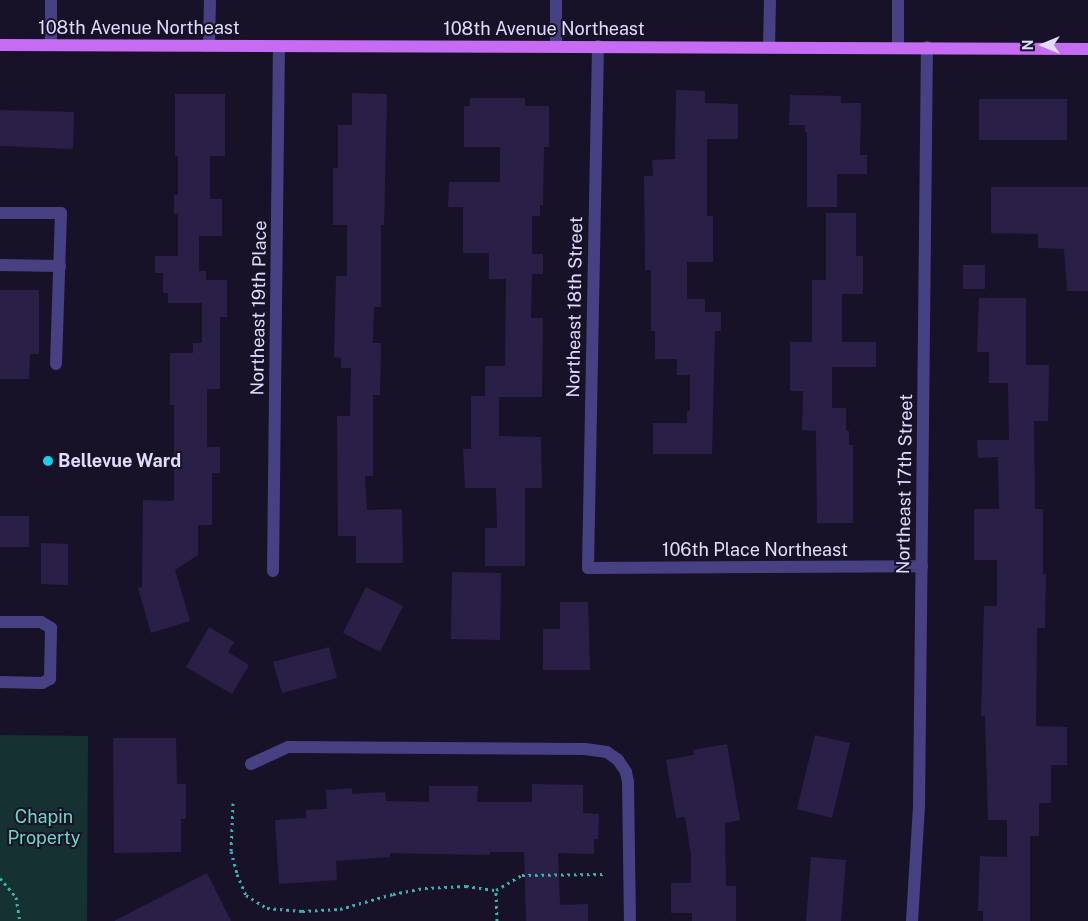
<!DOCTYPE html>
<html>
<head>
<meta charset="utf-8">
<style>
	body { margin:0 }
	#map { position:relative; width:1088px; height:921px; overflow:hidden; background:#171228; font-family:"Public Sans",sans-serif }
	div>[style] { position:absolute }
	.green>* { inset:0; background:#163131 }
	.building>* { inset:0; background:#2a2047 }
	.path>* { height:3px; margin-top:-1.5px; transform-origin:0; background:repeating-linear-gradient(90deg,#3ab2b0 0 2.5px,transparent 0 6.5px) }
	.minor>* { height:12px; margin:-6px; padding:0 6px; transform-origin:6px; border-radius:6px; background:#474183 }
	.major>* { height:12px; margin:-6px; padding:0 6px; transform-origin:6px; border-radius:6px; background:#c66cf3 }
	.dots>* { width:14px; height:14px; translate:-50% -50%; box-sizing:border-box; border:2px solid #171228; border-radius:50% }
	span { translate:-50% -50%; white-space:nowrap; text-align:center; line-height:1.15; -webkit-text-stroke:4px #171228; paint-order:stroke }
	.street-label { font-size:18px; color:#e1dcfc }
	.poi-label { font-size:18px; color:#e1dcfc; font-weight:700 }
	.left { translate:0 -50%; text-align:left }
	.park-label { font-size:18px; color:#6dd8c1 }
	.north { position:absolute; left:1018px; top:20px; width:50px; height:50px; -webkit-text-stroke:4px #171228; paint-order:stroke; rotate:270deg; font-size:14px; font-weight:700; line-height:20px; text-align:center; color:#e1dcfc }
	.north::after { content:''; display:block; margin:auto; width:18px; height:22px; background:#e1dcfc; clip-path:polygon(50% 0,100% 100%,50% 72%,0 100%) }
</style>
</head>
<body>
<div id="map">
	<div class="green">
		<i style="clip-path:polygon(0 735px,88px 736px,87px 921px,0 921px)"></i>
	</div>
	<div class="building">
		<i style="clip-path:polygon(676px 90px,705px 91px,705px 103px,738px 104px,738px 139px,707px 139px,707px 216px,713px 216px,713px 262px,687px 262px,687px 299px,705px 299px,705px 312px,721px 312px,721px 331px,715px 331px,712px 454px,653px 454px,653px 423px,687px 423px,687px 411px,690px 411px,690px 375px,677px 375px,677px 359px,655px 359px,655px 331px,651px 331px,651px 270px,645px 270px,644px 176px,653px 176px,652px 160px,675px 159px)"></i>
		<i style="clip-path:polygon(352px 93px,387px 94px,384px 225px,381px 225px,381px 307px,374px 307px,373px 343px,381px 343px,380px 395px,373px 395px,373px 476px,365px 476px,367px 510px,402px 509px,403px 563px,356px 563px,356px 536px,338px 536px,337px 416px,350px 416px,351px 368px,341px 368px,341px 358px,334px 357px,336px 276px,347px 276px,347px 225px,333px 225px,333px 168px,338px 168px,338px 125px,352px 125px)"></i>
		<i style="clip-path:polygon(175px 94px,225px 94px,225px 156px,210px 156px,210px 199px,222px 199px,222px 236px,199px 236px,199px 271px,206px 271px,206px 280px,227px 280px,227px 317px,220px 317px,220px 389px,207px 389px,207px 447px,220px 447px,220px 473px,212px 473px,212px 525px,198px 525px,198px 555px,175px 570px,190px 621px,151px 633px,138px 588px,142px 587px,143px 500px,173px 501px,174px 498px,174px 405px,170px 405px,170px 353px,193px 353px,193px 343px,202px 343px,202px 303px,168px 303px,168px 293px,163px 293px,163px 273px,155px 273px,155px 256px,178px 256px,178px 214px,174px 214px,174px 195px,178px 195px,178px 156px,175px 156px)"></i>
		<i style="clip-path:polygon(790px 95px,841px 96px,841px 103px,861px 103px,860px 155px,867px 155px,867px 174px,837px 174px,837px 207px,807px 207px,807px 132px,805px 132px,805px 125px,789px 125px)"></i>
		<i style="clip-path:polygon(470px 98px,525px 98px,525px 106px,549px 106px,549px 147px,544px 147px,543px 205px,540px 205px,540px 216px,532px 216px,532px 254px,543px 254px,543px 274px,532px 274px,531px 318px,543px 318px,542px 397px,499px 397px,499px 436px,541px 437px,542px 488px,525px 488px,525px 566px,485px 566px,485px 528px,497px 528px,496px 488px,465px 488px,463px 449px,471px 449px,471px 396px,485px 396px,485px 366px,505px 366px,506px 279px,489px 279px,489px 253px,463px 253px,463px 207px,448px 207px,449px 182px,500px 182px,500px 147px,464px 147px,464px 106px,470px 106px)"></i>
		<i style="clip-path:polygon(979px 99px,1067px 99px,1067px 140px,979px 140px)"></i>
		<i style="clip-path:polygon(0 110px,74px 112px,73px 149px,0 146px)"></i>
		<i style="clip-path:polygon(991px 187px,1088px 187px,1088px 291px,1067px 291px,1064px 249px,1038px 248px,1038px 234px,991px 233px)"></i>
		<i style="clip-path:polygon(826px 213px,856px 213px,856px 256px,863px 256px,863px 294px,842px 294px,842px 342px,876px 342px,876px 367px,832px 367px,832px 408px,846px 408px,846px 431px,849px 431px,849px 445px,853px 445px,853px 523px,817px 523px,816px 431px,802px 430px,803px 391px,790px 391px,790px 342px,812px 342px,812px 280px,826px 280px)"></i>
		<i style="clip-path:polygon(963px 265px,985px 265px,985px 289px,963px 289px)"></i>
		<i style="clip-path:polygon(0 290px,39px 290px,39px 354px,30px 354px,29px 379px,0 379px)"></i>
		<i style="clip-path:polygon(979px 298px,1026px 298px,1026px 365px,1049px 365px,1048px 421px,1034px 421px,1035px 509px,1043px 509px,1043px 574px,1046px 574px,1045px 628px,1037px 628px,1036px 726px,1067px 727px,1067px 765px,1051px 765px,1051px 803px,1039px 803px,1039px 836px,1030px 836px,1030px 921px,983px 921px,983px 911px,978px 911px,980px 856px,1007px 857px,1007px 820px,988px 820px,985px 716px,981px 716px,984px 606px,997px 606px,997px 560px,974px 560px,974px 509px,999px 509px,998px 457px,978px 458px,977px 440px,1009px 440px,1008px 383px,989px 383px,989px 352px,977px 352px)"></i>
		<i style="clip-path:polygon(0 516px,29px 516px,29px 547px,0 547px)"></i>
		<i style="clip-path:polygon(41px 543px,68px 544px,68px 585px,41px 584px)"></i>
		<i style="clip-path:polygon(452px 572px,501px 573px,500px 640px,451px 639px)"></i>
		<i style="clip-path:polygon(366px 587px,403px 606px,380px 652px,343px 633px)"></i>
		<i style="clip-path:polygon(560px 602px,588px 602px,590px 670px,543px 670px,543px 629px,560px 629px)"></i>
		<i style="clip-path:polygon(209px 627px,234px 642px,228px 652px,249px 665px,232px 694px,186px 667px)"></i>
		<i style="clip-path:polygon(329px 647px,337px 678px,282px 693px,273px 662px)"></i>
		<i style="clip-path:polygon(815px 735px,850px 743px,832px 818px,797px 809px)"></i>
		<i style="clip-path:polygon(113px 738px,176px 738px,177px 784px,186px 784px,186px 819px,181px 819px,181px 852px,114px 853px)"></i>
		<i style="clip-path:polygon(727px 744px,740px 820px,725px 823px,726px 886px,736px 886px,736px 921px,692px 921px,692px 913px,671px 913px,671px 883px,691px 883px,691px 855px,685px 817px,676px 818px,666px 760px,694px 755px,693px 750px)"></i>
		<i style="clip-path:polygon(532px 784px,583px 785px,583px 813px,599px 814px,598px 839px,594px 839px,594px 854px,558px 853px,560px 905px,588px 904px,588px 921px,526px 921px,524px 852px,490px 852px,490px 855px,390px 853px,390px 857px,336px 861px,337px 880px,279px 884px,275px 820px,306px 818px,306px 810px,327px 809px,326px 790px,352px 788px,352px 794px,385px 792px,386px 801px,429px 802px,429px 786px,478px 786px,477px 802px,532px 802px)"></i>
		<i style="clip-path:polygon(811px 857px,846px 860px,841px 921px,806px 921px)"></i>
		<i style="clip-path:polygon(207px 873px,231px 921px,114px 921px)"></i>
	</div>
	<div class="path">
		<i style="left:185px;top:22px;width:4px;rotate:45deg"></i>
		<i style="left:234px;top:24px;width:4px;rotate:-56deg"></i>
		<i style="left:579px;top:27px;width:4px;rotate:-56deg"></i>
		<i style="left:233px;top:803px;width:48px;rotate:92.4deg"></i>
		<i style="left:231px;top:851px;width:24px;rotate:75deg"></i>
		<i style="left:237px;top:874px;width:23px;rotate:67deg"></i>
		<i style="left:246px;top:895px;width:25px;rotate:32deg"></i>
		<i style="left:267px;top:908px;width:35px;rotate:5deg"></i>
		<i style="left:302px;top:911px;width:38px;rotate:-3deg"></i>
		<i style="left:340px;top:909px;width:55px;rotate:-15.8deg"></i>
		<i style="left:393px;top:894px;width:33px;rotate:-11deg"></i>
		<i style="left:425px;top:888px;width:41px;rotate:-2.8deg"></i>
		<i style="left:466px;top:886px;width:30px;rotate:8deg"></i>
		<i style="left:0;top:878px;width:25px;rotate:50deg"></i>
		<i style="left:16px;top:897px;width:24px;rotate:81deg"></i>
		<i style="left:497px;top:921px;width:31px;rotate:-92deg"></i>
		<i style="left:496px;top:890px;width:30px;rotate:-30deg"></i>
		<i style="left:522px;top:875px;width:84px;rotate:-0.7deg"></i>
	</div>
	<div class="minor">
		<i style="left:51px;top:0;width:45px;rotate:90deg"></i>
		<i style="left:898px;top:0;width:47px;rotate:90deg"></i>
		<i style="left:209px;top:46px;width:46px;rotate:-88.8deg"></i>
		<i style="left:556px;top:46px;width:46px;rotate:-90deg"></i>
		<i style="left:598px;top:46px;width:522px;rotate:91.1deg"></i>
		<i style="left:588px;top:568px;width:334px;rotate:-0.3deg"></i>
		<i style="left:769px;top:47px;width:47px;rotate:-88.8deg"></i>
		<i style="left:0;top:213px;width:61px"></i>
		<i style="left:61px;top:213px;width:151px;rotate:91.9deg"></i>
		<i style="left:0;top:265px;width:60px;rotate:1deg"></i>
		<i style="left:273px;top:571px;width:525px;rotate:-89.35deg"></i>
		<i style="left:0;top:622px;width:41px"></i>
		<i style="left:41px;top:622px;width:12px;rotate:31deg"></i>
		<i style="left:51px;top:628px;width:51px;rotate:91.1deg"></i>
		<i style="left:50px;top:679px;width:9px;rotate:153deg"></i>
		<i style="left:42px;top:683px;width:42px;rotate:-178.6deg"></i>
		<i style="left:251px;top:764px;width:41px;rotate:-24.7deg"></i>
		<i style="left:288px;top:747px;width:297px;rotate:0.4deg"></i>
		<i style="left:585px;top:749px;width:22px;rotate:8deg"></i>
		<i style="left:607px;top:752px;width:14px;rotate:36deg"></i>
		<i style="left:618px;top:760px;width:14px;rotate:56deg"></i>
		<i style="left:626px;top:772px;width:10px;rotate:79deg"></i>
		<i style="left:628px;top:782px;width:139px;rotate:89.2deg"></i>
		<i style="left:912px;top:921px;width:115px;rotate:-86.5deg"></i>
		<i style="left:919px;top:806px;width:759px;rotate:-89.4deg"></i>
	</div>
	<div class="major">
		<i style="left:0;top:45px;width:1088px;rotate:0.21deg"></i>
	</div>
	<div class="dots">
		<i style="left:48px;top:461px;background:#18cfec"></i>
	</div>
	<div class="street-label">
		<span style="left:139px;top:28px">108th Avenue Northeast</span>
		<span style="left:544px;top:29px">108th Avenue Northeast</span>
		<span style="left:575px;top:307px;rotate:-89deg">Northeast 18th Street</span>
		<span style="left:259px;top:308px;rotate:-89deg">Northeast 19th Place</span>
		<span style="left:905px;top:484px;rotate:-89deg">Northeast 17th Street</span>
		<span style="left:755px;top:550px">106th Place Northeast</span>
	</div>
	<div class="poi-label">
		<span class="left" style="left:58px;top:461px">Bellevue Ward</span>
	</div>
	<div class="park-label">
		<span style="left:44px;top:828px">Chapin<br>Property</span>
	</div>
	<div class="north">N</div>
</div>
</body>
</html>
